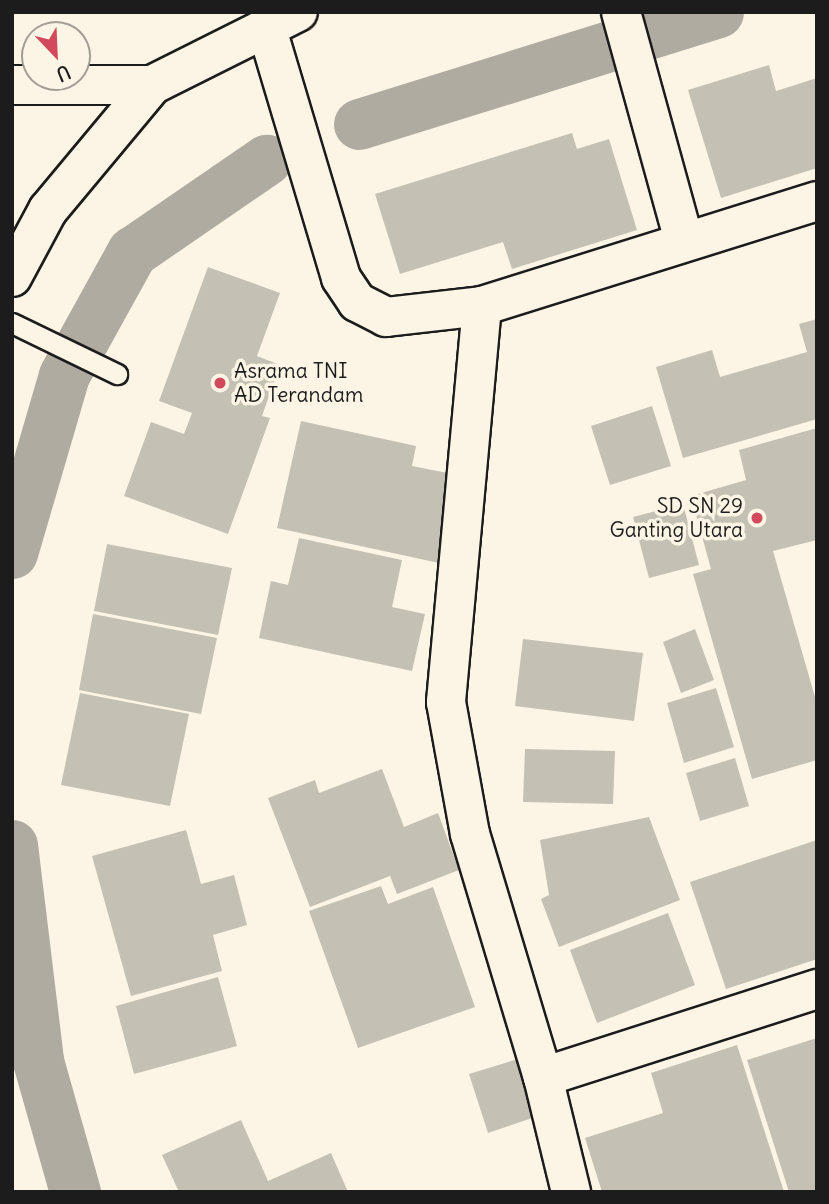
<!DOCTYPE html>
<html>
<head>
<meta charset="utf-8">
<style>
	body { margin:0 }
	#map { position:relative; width:829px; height:1204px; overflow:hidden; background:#fcf5e5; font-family:Delius,sans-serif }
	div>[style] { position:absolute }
	.canal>* { height:51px; margin:-25.5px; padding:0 25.5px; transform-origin:25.5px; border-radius:25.5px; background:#b0aba1 }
	.building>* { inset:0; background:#c4c0b3 }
	.roads { filter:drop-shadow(2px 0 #1c1c1c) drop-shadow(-2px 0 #1c1c1c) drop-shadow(0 2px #1c1c1c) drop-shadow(0 -2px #1c1c1c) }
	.service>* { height:19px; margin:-9.5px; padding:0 9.5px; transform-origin:9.5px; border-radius:9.5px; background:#fcf5e5 }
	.minor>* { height:38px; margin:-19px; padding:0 19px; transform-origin:19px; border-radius:19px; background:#fcf5e5 }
	.secondary>* { height:38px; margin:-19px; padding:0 19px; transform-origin:19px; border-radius:19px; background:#fcf5e5 }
	.dots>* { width:19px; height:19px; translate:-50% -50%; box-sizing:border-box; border:4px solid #fcf5e5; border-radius:50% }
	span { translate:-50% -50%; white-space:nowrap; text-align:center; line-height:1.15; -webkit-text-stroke:7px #fcf5e5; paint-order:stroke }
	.poi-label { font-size:21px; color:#1c1c1c }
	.left { translate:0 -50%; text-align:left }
	.right { translate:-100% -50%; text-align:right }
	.frame { position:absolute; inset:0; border:14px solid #1c1c1c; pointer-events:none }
	.north { position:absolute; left:21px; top:21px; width:70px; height:70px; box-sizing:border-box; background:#fcf5e5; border:2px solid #a29e95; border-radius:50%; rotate:157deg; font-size:19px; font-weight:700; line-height:28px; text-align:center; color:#1c1c1c }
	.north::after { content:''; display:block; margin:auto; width:24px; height:32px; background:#d1495b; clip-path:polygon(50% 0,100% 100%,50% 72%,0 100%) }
</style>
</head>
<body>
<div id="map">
	<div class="canal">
		<i style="left:359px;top:124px;width:376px;rotate:-17.3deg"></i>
		<i style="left:12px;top:553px;width:185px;rotate:-73.7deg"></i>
		<i style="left:64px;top:375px;width:141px;rotate:-61.1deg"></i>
		<i style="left:132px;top:252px;width:163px;rotate:-34.5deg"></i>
		<i style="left:12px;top:845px;width:218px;rotate:83.1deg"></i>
		<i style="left:38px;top:1061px;width:136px;rotate:74.2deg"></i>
	</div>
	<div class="building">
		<i style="clip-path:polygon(769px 65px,776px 91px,817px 78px,817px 168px,721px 198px,688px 90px)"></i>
		<i style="clip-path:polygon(572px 133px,577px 149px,609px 139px,637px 230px,512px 269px,503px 242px,400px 274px,375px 194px)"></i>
		<i style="clip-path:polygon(208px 267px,280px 293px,257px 356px,280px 365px,262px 416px,270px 418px,228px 534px,124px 496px,151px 422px,184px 434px,192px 413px,159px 401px)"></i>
		<i style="clip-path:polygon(817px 319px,817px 419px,683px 458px,656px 367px,712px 350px,720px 377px,807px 352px,799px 324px)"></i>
		<i style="clip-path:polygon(652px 406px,671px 466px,610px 485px,591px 426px)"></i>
		<i style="clip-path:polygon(301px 421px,416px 446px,412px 466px,458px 475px,439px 563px,277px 528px)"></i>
		<i style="clip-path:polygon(817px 428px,817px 540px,773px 551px,817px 704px,817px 760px,752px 779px,693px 574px,711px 569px,691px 496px,746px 480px,739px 450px)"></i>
		<i style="clip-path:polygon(683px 504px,699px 565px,649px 578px,633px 517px)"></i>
		<i style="clip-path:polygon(299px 538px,402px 560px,392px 607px,425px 614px,412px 671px,259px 638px,271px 581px,288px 585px)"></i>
		<i style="clip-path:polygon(107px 544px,232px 568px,218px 635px,94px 611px)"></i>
		<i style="clip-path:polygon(93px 614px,217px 638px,201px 714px,79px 690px)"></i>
		<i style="clip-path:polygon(695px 629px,714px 680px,681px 693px,663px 642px)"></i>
		<i style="clip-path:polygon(523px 639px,643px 653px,634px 721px,515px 706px)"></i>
		<i style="clip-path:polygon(716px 688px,734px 747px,684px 763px,667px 703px)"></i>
		<i style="clip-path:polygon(80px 693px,189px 714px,170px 806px,61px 785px)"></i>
		<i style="clip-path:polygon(525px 749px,615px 751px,613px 804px,523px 802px)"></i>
		<i style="clip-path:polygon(735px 758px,749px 806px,700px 821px,686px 773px)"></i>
		<i style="clip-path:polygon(382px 769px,404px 827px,438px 813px,459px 870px,397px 894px,390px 876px,310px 907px,268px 798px,315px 780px,319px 793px)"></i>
		<i style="clip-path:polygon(649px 817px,680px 900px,559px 947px,541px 899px,549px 895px,540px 840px)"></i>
		<i style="clip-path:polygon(186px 830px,201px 884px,234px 875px,247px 925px,213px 935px,222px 971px,131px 996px,92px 856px)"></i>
		<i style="clip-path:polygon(817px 840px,817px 959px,726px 989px,690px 882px)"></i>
		<i style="clip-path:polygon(381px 886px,388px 904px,433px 887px,475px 1007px,358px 1048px,309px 911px)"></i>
		<i style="clip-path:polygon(668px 913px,695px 985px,597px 1023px,570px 950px)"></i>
		<i style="clip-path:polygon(218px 977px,237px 1046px,134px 1074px,116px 1006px)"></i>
		<i style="clip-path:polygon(817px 1038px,817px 1192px,789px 1192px,747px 1060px)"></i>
		<i style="clip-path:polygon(737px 1045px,784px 1192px,602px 1192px,585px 1138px,663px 1113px,651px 1073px)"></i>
		<i style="clip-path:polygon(521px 1058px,538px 1116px,488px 1133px,469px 1074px)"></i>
		<i style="clip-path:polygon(241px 1120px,268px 1181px,331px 1153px,348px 1192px,179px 1192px,162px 1155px)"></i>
	</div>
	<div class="roads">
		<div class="service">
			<i style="left:12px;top:323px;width:117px;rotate:25.9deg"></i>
		</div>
		<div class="minor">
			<i style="left:621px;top:12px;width:238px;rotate:74.6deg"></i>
			<i style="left:266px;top:26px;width:263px;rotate:73.4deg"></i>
			<i style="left:341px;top:278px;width:29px;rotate:56deg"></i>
			<i style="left:357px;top:302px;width:33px;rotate:27deg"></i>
			<i style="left:386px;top:317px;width:97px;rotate:-6.5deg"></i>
			<i style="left:817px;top:201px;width:351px;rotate:162.6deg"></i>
			<i style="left:482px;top:306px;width:398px;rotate:95.2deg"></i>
			<i style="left:446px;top:702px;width:134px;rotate:79.7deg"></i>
			<i style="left:470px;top:834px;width:254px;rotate:73.3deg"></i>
			<i style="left:543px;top:1077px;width:288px;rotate:-17.8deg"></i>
			<i style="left:543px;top:1077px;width:118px;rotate:76.3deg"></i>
		</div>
		<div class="secondary">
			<i style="left:12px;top:85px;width:140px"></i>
			<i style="left:12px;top:277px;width:76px;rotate:-61.8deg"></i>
			<i style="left:48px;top:210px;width:163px;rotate:-50.2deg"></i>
			<i style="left:152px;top:85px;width:163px;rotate:-26.6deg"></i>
		</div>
	</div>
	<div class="dots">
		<i style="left:220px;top:383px;background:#d1495b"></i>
		<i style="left:757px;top:518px;background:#d1495b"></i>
	</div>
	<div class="poi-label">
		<span class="left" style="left:234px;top:383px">Asrama TNI<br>AD Terandam</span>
		<span class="right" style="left:743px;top:518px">SD SN 29<br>Ganting Utara</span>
	</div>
	<div class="frame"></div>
	<div class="north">U</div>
</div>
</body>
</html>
